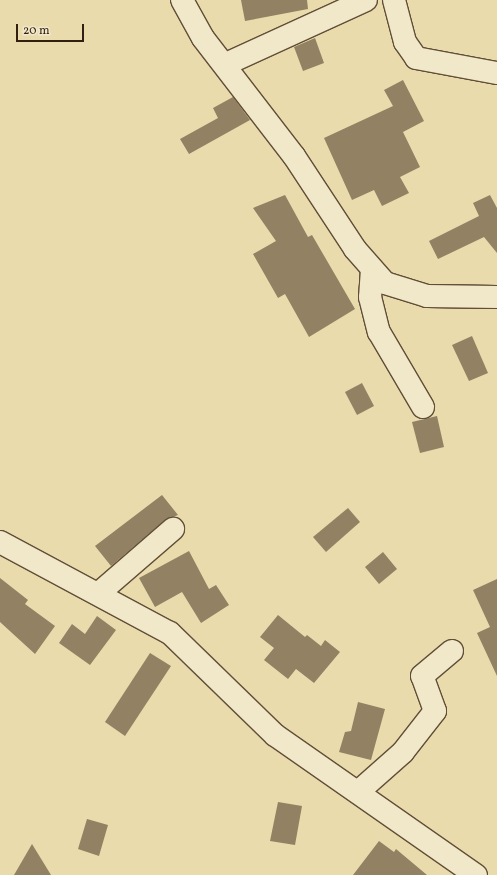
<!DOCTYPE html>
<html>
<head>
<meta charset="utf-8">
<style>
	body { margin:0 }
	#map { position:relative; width:497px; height:875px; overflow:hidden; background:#eadbac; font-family:Vollkorn,serif }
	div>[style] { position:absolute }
	.building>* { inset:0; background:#928162 }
	.roads { filter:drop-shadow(1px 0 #614e38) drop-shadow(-1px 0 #614e38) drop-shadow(0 1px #614e38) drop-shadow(0 -1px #614e38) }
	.minor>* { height:22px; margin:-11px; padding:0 11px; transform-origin:11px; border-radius:11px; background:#f1e8c9 }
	span { translate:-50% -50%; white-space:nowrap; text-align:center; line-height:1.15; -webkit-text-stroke:3px #f1e8c9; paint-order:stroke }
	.scale { position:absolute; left:16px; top:24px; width:68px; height:18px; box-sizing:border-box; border:2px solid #331f12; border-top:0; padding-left:5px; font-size:12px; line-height:14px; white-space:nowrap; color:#331f12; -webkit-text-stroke:3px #f1e8c9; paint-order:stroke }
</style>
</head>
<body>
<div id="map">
	<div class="building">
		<i style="clip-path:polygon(241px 0,307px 0,308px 9px,245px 21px)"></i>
		<i style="clip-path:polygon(315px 38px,324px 63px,303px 71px,294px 47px)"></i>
		<i style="clip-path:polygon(403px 80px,424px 121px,403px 132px,420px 167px,400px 177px,409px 193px,382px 206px,374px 190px,352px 200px,324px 138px,393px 106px,384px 90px)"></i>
		<i style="clip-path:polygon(233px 97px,250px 120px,189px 154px,180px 139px,218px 118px,213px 108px)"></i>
		<i style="clip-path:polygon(285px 195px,308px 237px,312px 235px,355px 309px,309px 337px,285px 294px,278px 298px,253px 254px,276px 241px,253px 208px)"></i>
		<i style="clip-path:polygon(490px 195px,497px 208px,497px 253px,484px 237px,438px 259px,429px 241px,479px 216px,473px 203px)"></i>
		<i style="clip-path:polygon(472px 336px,488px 373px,469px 381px,452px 345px)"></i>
		<i style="clip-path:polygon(362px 383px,374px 406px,357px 415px,345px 392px)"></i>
		<i style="clip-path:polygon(437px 416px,444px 447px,420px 453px,412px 422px)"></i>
		<i style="clip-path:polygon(162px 495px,178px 515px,165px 520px,111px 566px,95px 546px)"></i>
		<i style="clip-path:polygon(348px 508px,360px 522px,326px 552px,313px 537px)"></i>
		<i style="clip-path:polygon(189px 551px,209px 589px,216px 585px,229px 605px,201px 623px,182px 592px,155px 607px,139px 578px)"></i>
		<i style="clip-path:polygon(383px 552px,397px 569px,379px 584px,365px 567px)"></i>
		<i style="clip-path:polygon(0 578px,28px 600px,25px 604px,55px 626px,35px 654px,0 622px)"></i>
		<i style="clip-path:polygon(497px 579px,497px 676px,477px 633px,490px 627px,473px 590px)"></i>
		<i style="clip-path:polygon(278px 615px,305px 637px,307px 635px,321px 646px,325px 640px,340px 652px,314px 683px,296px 669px,288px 679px,264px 660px,274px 648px,260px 637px)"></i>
		<i style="clip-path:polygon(97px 616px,116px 630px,90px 665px,59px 643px,72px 624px,85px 634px)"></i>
		<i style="clip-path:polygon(150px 653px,171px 666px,125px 736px,105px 722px)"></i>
		<i style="clip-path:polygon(358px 702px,385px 709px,371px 760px,339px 752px,345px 732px,351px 731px)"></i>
		<i style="clip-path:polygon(278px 802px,302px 806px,295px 845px,270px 841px)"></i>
		<i style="clip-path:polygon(87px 819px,108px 825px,99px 856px,78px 849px)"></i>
		<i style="clip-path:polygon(379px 841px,394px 852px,396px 849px,427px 875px,353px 875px)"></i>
		<i style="clip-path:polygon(32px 844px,51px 875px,14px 875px)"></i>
	</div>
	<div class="roads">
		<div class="minor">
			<i style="left:182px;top:0;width:43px;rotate:61.1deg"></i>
			<i style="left:203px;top:38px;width:149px;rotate:52.4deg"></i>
			<i style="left:294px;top:156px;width:111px;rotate:56.7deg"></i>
			<i style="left:355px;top:249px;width:45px;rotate:48.6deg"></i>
			<i style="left:385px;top:283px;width:44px;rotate:17.2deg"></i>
			<i style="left:427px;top:296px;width:70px;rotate:0.8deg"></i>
			<i style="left:394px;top:0;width:43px;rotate:75.3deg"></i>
			<i style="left:405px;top:42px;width:19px;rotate:55deg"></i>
			<i style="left:416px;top:58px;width:82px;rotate:10.5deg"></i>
			<i style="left:226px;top:64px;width:154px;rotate:-24.6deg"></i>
			<i style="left:372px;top:269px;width:28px;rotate:94deg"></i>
			<i style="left:370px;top:297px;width:36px;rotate:76deg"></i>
			<i style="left:379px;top:332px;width:87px;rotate:59.6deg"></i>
			<i style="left:0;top:542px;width:193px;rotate:28.2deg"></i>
			<i style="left:170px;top:633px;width:146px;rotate:44.2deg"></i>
			<i style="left:275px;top:735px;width:245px;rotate:34.9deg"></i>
			<i style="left:99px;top:593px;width:98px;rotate:-40.9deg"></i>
			<i style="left:358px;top:792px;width:60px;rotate:-41.6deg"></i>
			<i style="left:403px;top:752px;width:52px;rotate:-52deg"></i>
			<i style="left:435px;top:711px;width:37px;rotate:-110deg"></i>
			<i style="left:422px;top:676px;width:39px;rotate:-40deg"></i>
		</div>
	</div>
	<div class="scale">20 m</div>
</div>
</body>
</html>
